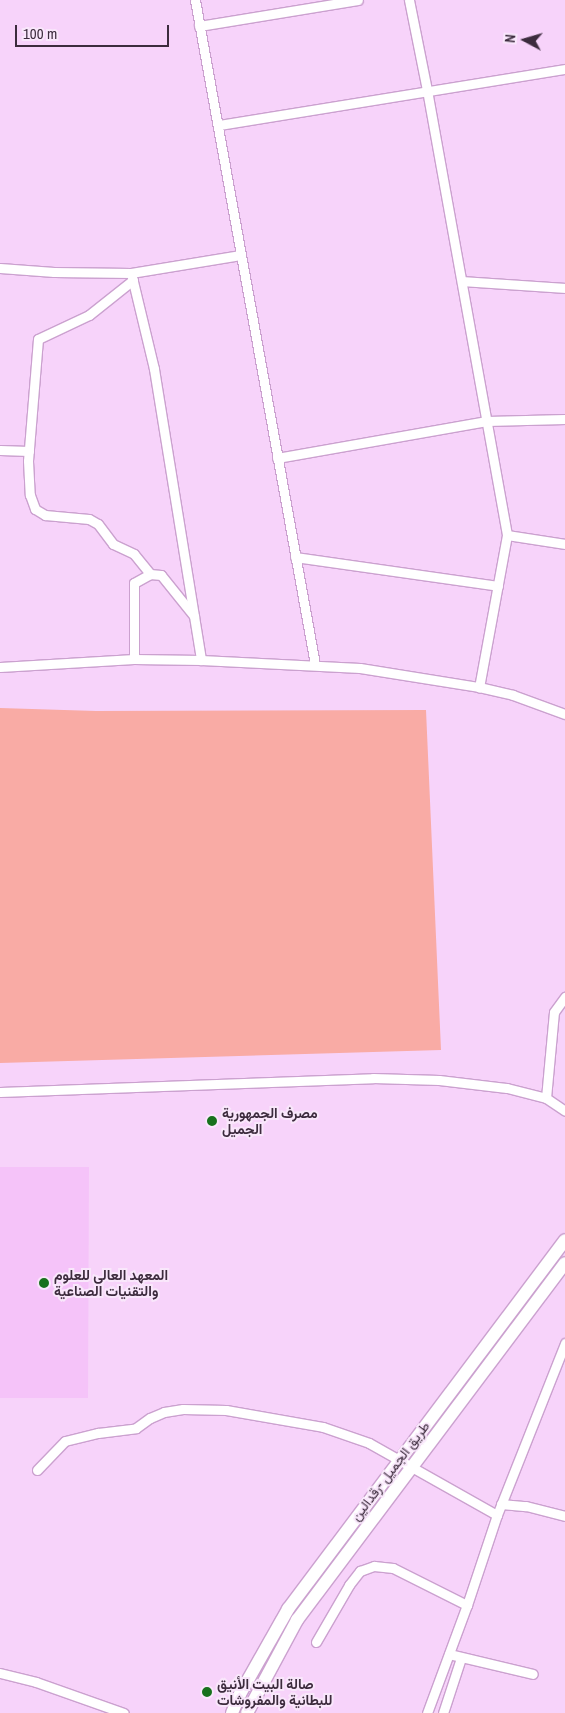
<!DOCTYPE html>
<html>
<head>
<meta charset="utf-8">
<style>
	body { margin:0 }
	#map { position:relative; width:565px; height:1713px; overflow:hidden; background:#f7d3fa; font-family:"Archivo Narrow",Vazirmatn,sans-serif }
	div>[style] { position:absolute }
	.built>* { inset:0; background:#f5c3f9 }
	.green>* { inset:0; background:#f9aba5 }
	.roads { filter:drop-shadow(1px 0 #cba1cf) drop-shadow(-1px 0 #cba1cf) drop-shadow(0 1px #cba1cf) drop-shadow(0 -1px #cba1cf) }
	.street>* { height:9px; margin:-4.5px; padding:0 4.5px; transform-origin:4.5px; border-radius:4.5px; background:#fff }
	.primary>* { height:12px; margin:-6px; padding:0 6px; transform-origin:6px; border-radius:6px; background:#fff }
	.dots>* { width:14px; height:14px; translate:-50% -50%; box-sizing:border-box; border:2px solid #f9e7fb; border-radius:50% }
	span { translate:-50% -50%; white-space:nowrap; text-align:center; line-height:1.15; -webkit-text-stroke:4px #f9e7fb; paint-order:stroke }
	.poi-label { font-size:14px; color:#3c2b3d; font-weight:700 }
	.left { translate:0 -50%; text-align:left }
	.street-label { font-size:14px; color:#3c2b3d }
	.north { position:absolute; left:500px; top:15px; width:50px; height:50px; -webkit-text-stroke:4px #f9e7fb; paint-order:stroke; rotate:276deg; font-size:14px; font-weight:700; line-height:20px; text-align:center; color:#3c2b3d }
	.north::after { content:''; display:block; margin:auto; width:18px; height:22px; background:#3c2b3d; clip-path:polygon(50% 0,100% 100%,50% 72%,0 100%) }
	.scale { position:absolute; left:15px; top:25px; width:154px; height:22px; box-sizing:border-box; border:2px solid #3c2b3d; border-top:0; padding-left:6px; font-size:15px; line-height:18px; white-space:nowrap; color:#3c2b3d; -webkit-text-stroke:4px #f9e7fb; paint-order:stroke }
</style>
</head>
<body>
<div id="map">
	<div class="built">
		<i style="clip-path:polygon(0 1167px,89px 1167px,88px 1398px,0 1398px)"></i>
	</div>
	<div class="green">
		<i style="clip-path:polygon(0 708px,96px 711px,426px 710px,441px 1050px,0 1063px)"></i>
	</div>
	<div class="roads">
		<div class="street">
			<i style="left:195px;top:0;width:675px;rotate:79.76deg"></i>
			<i style="left:409px;top:0;width:92px;rotate:78.7deg"></i>
			<i style="left:427px;top:90px;width:452px;rotate:79.8deg"></i>
			<i style="left:507px;top:535px;width:155px;rotate:100.4deg"></i>
			<i style="left:199px;top:26px;width:161px;rotate:-9.3deg"></i>
			<i style="left:219px;top:125px;width:351px;rotate:-9.2deg"></i>
			<i style="left:0;top:268px;width:54px;rotate:4.2deg"></i>
			<i style="left:54px;top:272px;width:77px;rotate:0.7deg"></i>
			<i style="left:131px;top:273px;width:111px;rotate:-9.3deg"></i>
			<i style="left:131px;top:273px;width:99px;rotate:76.5deg"></i>
			<i style="left:154px;top:369px;width:295px;rotate:80.8deg"></i>
			<i style="left:133px;top:280px;width:56px;rotate:141.5deg"></i>
			<i style="left:89px;top:315px;width:56px;rotate:154.8deg"></i>
			<i style="left:38px;top:339px;width:122px;rotate:94.7deg"></i>
			<i style="left:28px;top:461px;width:34px;rotate:87deg"></i>
			<i style="left:30px;top:495px;width:15px;rotate:70deg"></i>
			<i style="left:35px;top:509px;width:12px;rotate:31deg"></i>
			<i style="left:45px;top:515px;width:44px;rotate:5.2deg"></i>
			<i style="left:89px;top:519px;width:10px;rotate:29deg"></i>
			<i style="left:98px;top:524px;width:25px;rotate:53deg"></i>
			<i style="left:113px;top:544px;width:23px;rotate:25deg"></i>
			<i style="left:134px;top:554px;width:26px;rotate:51deg"></i>
			<i style="left:462px;top:281px;width:103px;rotate:3.9deg"></i>
			<i style="left:0;top:450px;width:29px;rotate:2deg"></i>
			<i style="left:277px;top:458px;width:213px;rotate:-10deg"></i>
			<i style="left:487px;top:421px;width:78px;rotate:-1.5deg"></i>
			<i style="left:507px;top:535px;width:59px;rotate:8.8deg"></i>
			<i style="left:295px;top:557px;width:205px;rotate:8.1deg"></i>
			<i style="left:134px;top:659px;width:76px;rotate:-90deg"></i>
			<i style="left:134px;top:583px;width:18px;rotate:-29deg"></i>
			<i style="left:150px;top:574px;width:11px;rotate:5deg"></i>
			<i style="left:161px;top:575px;width:53px;rotate:51.2deg"></i>
			<i style="left:0;top:667px;width:134px;rotate:-3.4deg"></i>
			<i style="left:134px;top:659px;width:67px;rotate:0.9deg"></i>
			<i style="left:201px;top:660px;width:159px;rotate:2.9deg"></i>
			<i style="left:360px;top:668px;width:121px;rotate:9.1deg"></i>
			<i style="left:479px;top:687px;width:35px;rotate:13deg"></i>
			<i style="left:513px;top:695px;width:55px;rotate:20.1deg"></i>
			<i style="left:0;top:1092px;width:373px;rotate:-2.1deg"></i>
			<i style="left:373px;top:1078px;width:66px;rotate:1.7deg"></i>
			<i style="left:439px;top:1080px;width:68px;rotate:6.7deg"></i>
			<i style="left:507px;top:1088px;width:40px;rotate:14.4deg"></i>
			<i style="left:546px;top:1098px;width:23px;rotate:34deg"></i>
			<i style="left:546px;top:1098px;width:86px;rotate:-84.7deg"></i>
			<i style="left:554px;top:1012px;width:19px;rotate:-54deg"></i>
			<i style="left:37px;top:1470px;width:40px;rotate:-46deg"></i>
			<i style="left:65px;top:1441px;width:34px;rotate:-14deg"></i>
			<i style="left:98px;top:1433px;width:38px;rotate:-7deg"></i>
			<i style="left:136px;top:1428px;width:17px;rotate:-36deg"></i>
			<i style="left:150px;top:1418px;width:15px;rotate:-23deg"></i>
			<i style="left:164px;top:1412px;width:19px;rotate:-9deg"></i>
			<i style="left:183px;top:1409px;width:43px;rotate:1.3deg"></i>
			<i style="left:226px;top:1410px;width:98px;rotate:9.9deg"></i>
			<i style="left:323px;top:1427px;width:49px;rotate:19.2deg"></i>
			<i style="left:369px;top:1443px;width:147px;rotate:29.4deg"></i>
			<i style="left:501px;top:1504px;width:25px;rotate:5deg"></i>
			<i style="left:526px;top:1506px;width:40px;rotate:14.4deg"></i>
			<i style="left:316px;top:1642px;width:66px;rotate:-59.9deg"></i>
			<i style="left:349px;top:1585px;width:18px;rotate:-52deg"></i>
			<i style="left:360px;top:1571px;width:15px;rotate:-20deg"></i>
			<i style="left:374px;top:1566px;width:19px;rotate:6deg"></i>
			<i style="left:393px;top:1568px;width:83px;rotate:26.6deg"></i>
			<i style="left:449px;top:1654px;width:86px;rotate:13.4deg"></i>
			<i style="left:0;top:1673px;width:37px;rotate:14deg"></i>
			<i style="left:36px;top:1682px;width:93px;rotate:19.4deg"></i>
			<i style="left:427px;top:1713px;width:115px;rotate:-69.7deg"></i>
			<i style="left:467px;top:1605px;width:95px;rotate:-71.6deg"></i>
			<i style="left:497px;top:1515px;width:185px;rotate:-68.4deg"></i>
			<i style="left:443px;top:1713px;width:58px;rotate:-71.9deg"></i>
		</div>
		<div class="primary">
			<i style="left:232px;top:1713px;width:21px;rotate:-67deg"></i>
			<i style="left:240px;top:1694px;width:98px;rotate:-60.5deg"></i>
			<i style="left:288px;top:1609px;width:461px;rotate:-53.1deg"></i>
			<i style="left:247px;top:1713px;width:106px;rotate:-61.7deg"></i>
			<i style="left:297px;top:1620px;width:446px;rotate:-53.1deg"></i>
		</div>
	</div>
	<div class="dots">
		<i style="left:212px;top:1121px;background:#17711c"></i>
		<i style="left:44px;top:1283px;background:#17711c"></i>
		<i style="left:207px;top:1692px;background:#17711c"></i>
	</div>
	<div class="poi-label">
		<span class="left" style="left:222px;top:1121px">مصرف الجمهورية<br>الجميل</span>
		<span class="left" style="left:54px;top:1283px">المعهد العالي للعلوم<br>والتقنيات الصناعية</span>
		<span class="left" style="left:217px;top:1692px">صالة البيت الأنيق<br>للبطانية والمفروشات</span>
	</div>
	<div class="street-label">
		<span style="left:390px;top:1471px;rotate:-53deg">طريق الجميل -رقدالين</span>
	</div>
	<div class="north">N</div>
	<div class="scale">100 m</div>
</div>
</body>
</html>
